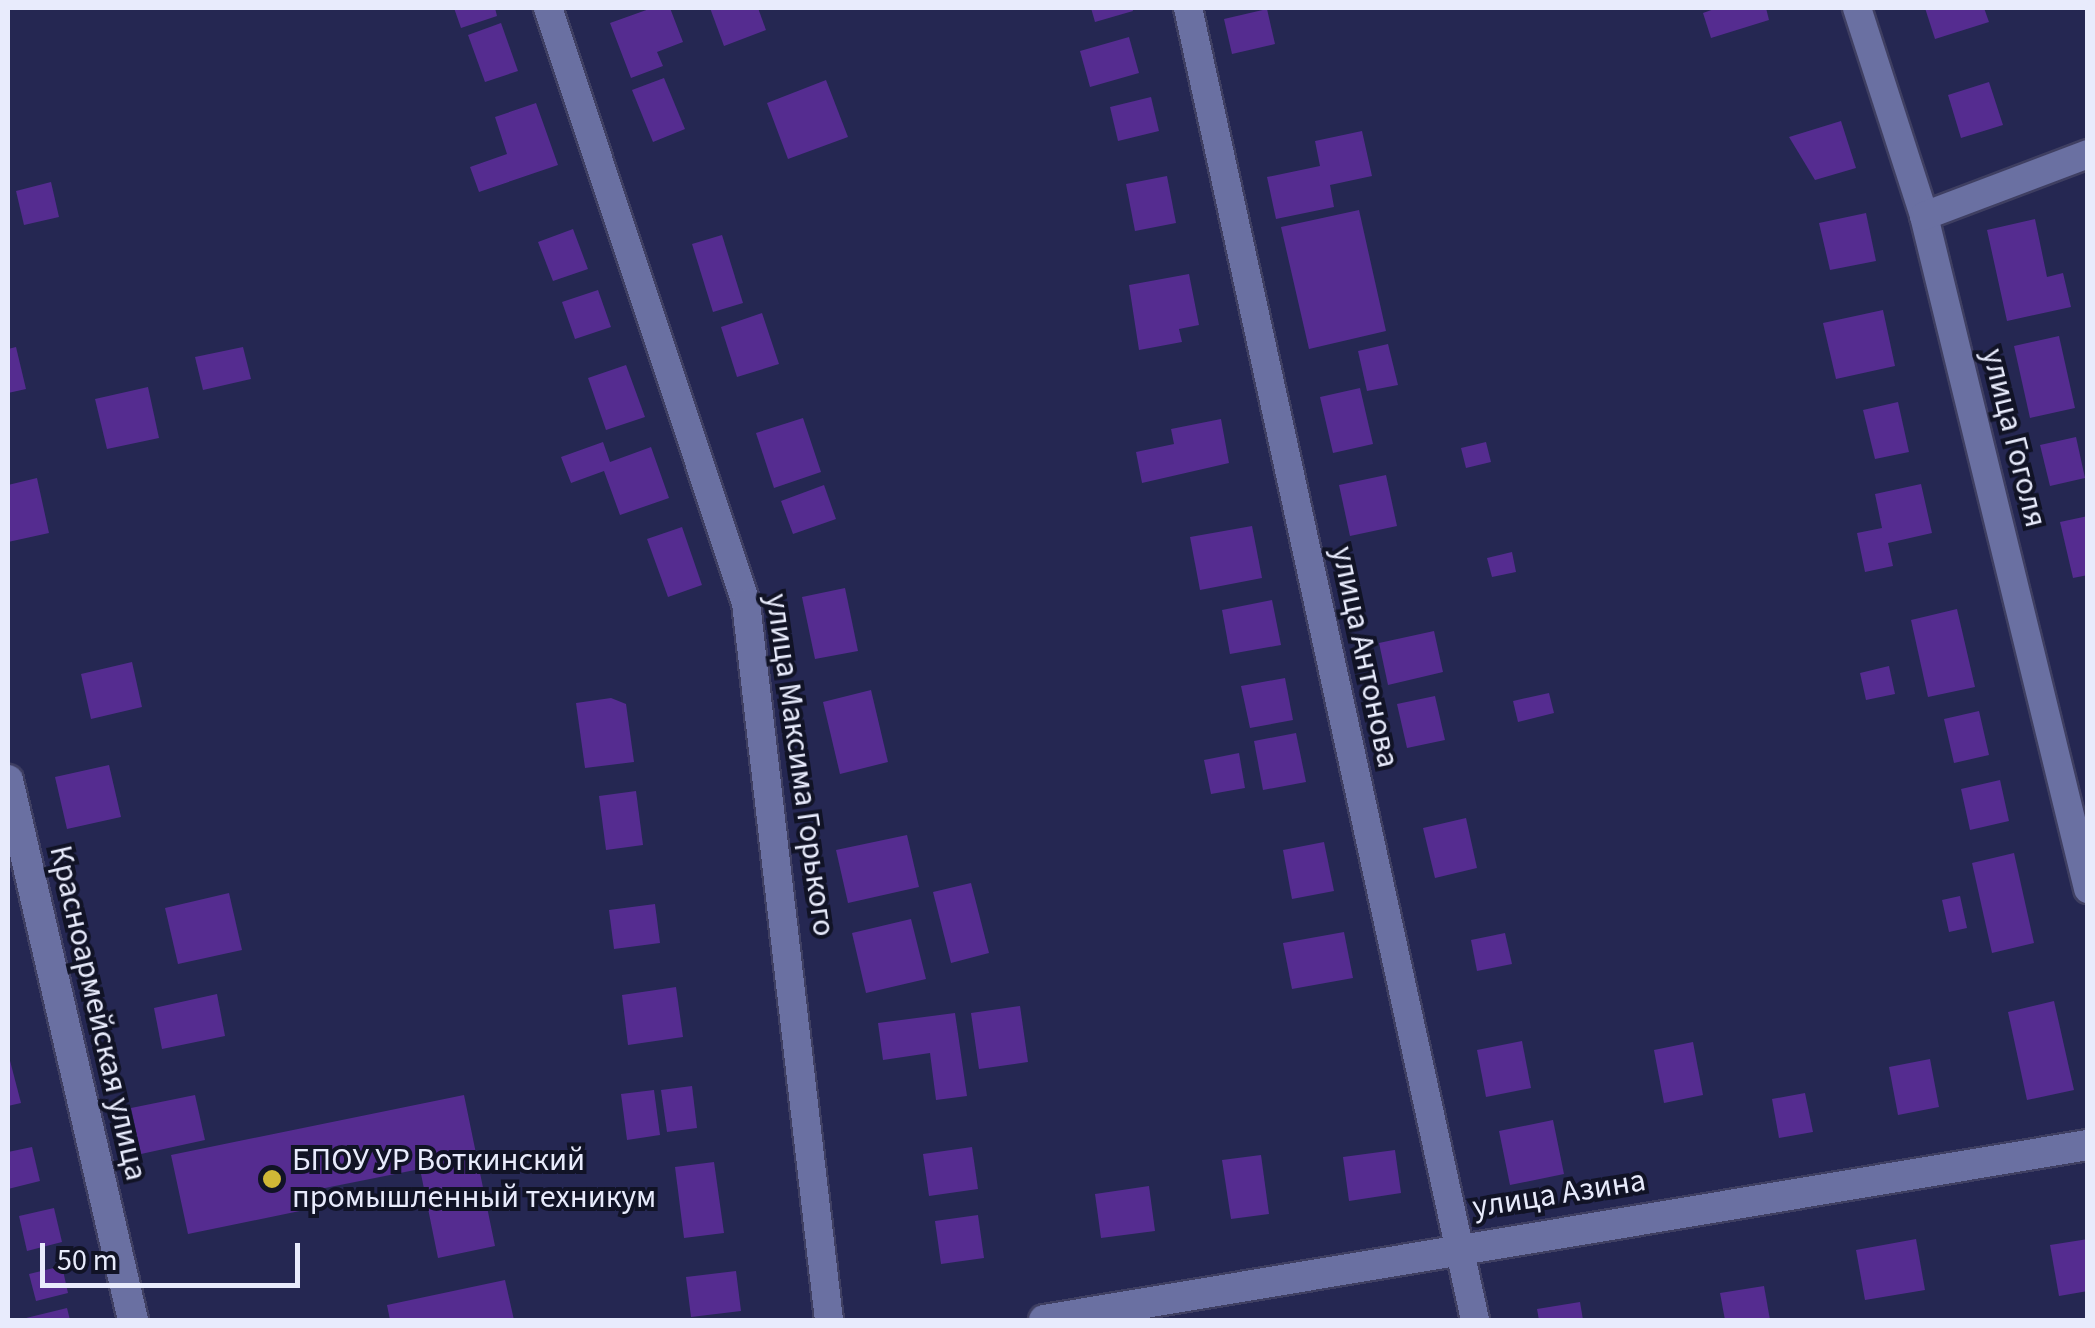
<!DOCTYPE html>
<html>
<head>
<meta charset="utf-8">
<style>
	body { margin:0 }
	#map { position:relative; width:2095px; height:1328px; overflow:hidden; background:#252752; font-family:"Source Sans 3",sans-serif }
	div>[style] { position:absolute }
	.building>* { inset:0; background:#552c90 }
	.roads { filter:drop-shadow(2px 0 #3f3f62) drop-shadow(-2px 0 #3f3f62) drop-shadow(0 2px #3f3f62) drop-shadow(0 -2px #3f3f62) }
	.minor>* { height:28px; margin:-14px; padding:0 14px; transform-origin:14px; border-radius:14px; background:#6a70a2 }
	.secondary>* { height:30px; margin:-15px; padding:0 15px; transform-origin:15px; border-radius:15px; background:#6a70a2 }
	.dots>* { width:28px; height:28px; translate:-50% -50%; box-sizing:border-box; border:5px solid #111326; border-radius:50% }
	span { translate:-50% -50%; white-space:nowrap; text-align:center; line-height:1.15; -webkit-text-stroke:8px #111326; paint-order:stroke }
	.street-label { font-size:32px; color:#e8ebfc }
	.poi-label { font-size:32px; color:#e8ebfc }
	.left { translate:0 -50%; text-align:left }
	.frame { position:absolute; inset:0; border:10px solid #e8ebfc; pointer-events:none }
	.scale { position:absolute; left:40px; top:1243px; width:260px; height:45px; box-sizing:border-box; border:5px solid #e8ebfc; border-top:0; padding-left:12px; font-size:30px; line-height:35px; white-space:nowrap; color:#e8ebfc; -webkit-text-stroke:8px #111326; paint-order:stroke }
</style>
</head>
<body>
<div id="map">
	<div class="building">
		<i style="clip-path:polygon(454px 8px,495px 8px,497px 16px,461px 28px)"></i>
		<i style="clip-path:polygon(652px 8px,670px 8px,683px 42px,657px 52px,663px 66px,631px 78px,610px 23px)"></i>
		<i style="clip-path:polygon(710px 8px,758px 8px,766px 30px,724px 46px)"></i>
		<i style="clip-path:polygon(1091px 8px,1132px 8px,1133px 11px,1095px 22px)"></i>
		<i style="clip-path:polygon(1717px 8px,1766px 8px,1769px 20px,1711px 38px,1703px 13px)"></i>
		<i style="clip-path:polygon(1925px 8px,1984px 8px,1989px 22px,1935px 39px)"></i>
		<i style="clip-path:polygon(1267px 9px,1275px 44px,1232px 54px,1224px 19px)"></i>
		<i style="clip-path:polygon(501px 23px,518px 71px,485px 82px,468px 35px)"></i>
		<i style="clip-path:polygon(1129px 37px,1139px 73px,1090px 87px,1080px 51px)"></i>
		<i style="clip-path:polygon(664px 78px,685px 129px,653px 142px,632px 90px)"></i>
		<i style="clip-path:polygon(826px 80px,848px 137px,788px 159px,767px 103px)"></i>
		<i style="clip-path:polygon(1989px 82px,2003px 125px,1961px 138px,1948px 95px)"></i>
		<i style="clip-path:polygon(1151px 97px,1159px 131px,1118px 141px,1110px 107px)"></i>
		<i style="clip-path:polygon(536px 103px,558px 165px,479px 192px,470px 167px,507px 154px,495px 117px)"></i>
		<i style="clip-path:polygon(1841px 121px,1856px 168px,1815px 180px,1789px 137px)"></i>
		<i style="clip-path:polygon(1362px 131px,1372px 176px,1330px 185px,1334px 207px,1276px 219px,1267px 177px,1320px 166px,1315px 141px)"></i>
		<i style="clip-path:polygon(1167px 176px,1176px 223px,1135px 231px,1126px 184px)"></i>
		<i style="clip-path:polygon(51px 182px,59px 217px,24px 225px,16px 191px)"></i>
		<i style="clip-path:polygon(1359px 210px,1386px 331px,1309px 349px,1281px 227px)"></i>
		<i style="clip-path:polygon(1866px 213px,1876px 261px,1830px 270px,1819px 223px)"></i>
		<i style="clip-path:polygon(2035px 219px,2047px 277px,2063px 273px,2071px 307px,2007px 321px,1987px 230px)"></i>
		<i style="clip-path:polygon(573px 229px,588px 269px,553px 281px,538px 242px)"></i>
		<i style="clip-path:polygon(722px 235px,743px 303px,713px 312px,692px 244px)"></i>
		<i style="clip-path:polygon(1189px 274px,1199px 325px,1179px 329px,1182px 342px,1139px 350px,1129px 285px)"></i>
		<i style="clip-path:polygon(598px 290px,611px 327px,575px 339px,562px 302px)"></i>
		<i style="clip-path:polygon(1883px 310px,1895px 366px,1836px 379px,1823px 323px)"></i>
		<i style="clip-path:polygon(762px 313px,779px 364px,737px 377px,721px 327px)"></i>
		<i style="clip-path:polygon(2059px 336px,2075px 408px,2030px 418px,2014px 346px)"></i>
		<i style="clip-path:polygon(1388px 344px,1398px 385px,1367px 391px,1358px 351px)"></i>
		<i style="clip-path:polygon(16px 347px,26px 389px,8px 393px,8px 349px)"></i>
		<i style="clip-path:polygon(243px 347px,251px 379px,203px 390px,195px 357px)"></i>
		<i style="clip-path:polygon(626px 365px,645px 417px,606px 430px,588px 378px)"></i>
		<i style="clip-path:polygon(148px 387px,159px 438px,107px 449px,95px 399px)"></i>
		<i style="clip-path:polygon(1360px 388px,1373px 444px,1333px 453px,1320px 397px)"></i>
		<i style="clip-path:polygon(1898px 402px,1909px 452px,1875px 459px,1863px 410px)"></i>
		<i style="clip-path:polygon(803px 418px,821px 472px,774px 488px,756px 433px)"></i>
		<i style="clip-path:polygon(1221px 419px,1229px 463px,1142px 483px,1136px 452px,1174px 444px,1171px 429px)"></i>
		<i style="clip-path:polygon(2076px 437px,2085px 478px,2050px 486px,2040px 445px)"></i>
		<i style="clip-path:polygon(603px 442px,610px 462px,651px 447px,669px 498px,620px 515px,604px 471px,571px 483px,561px 457px)"></i>
		<i style="clip-path:polygon(1486px 442px,1491px 462px,1466px 468px,1461px 448px)"></i>
		<i style="clip-path:polygon(1386px 475px,1397px 526px,1350px 536px,1339px 485px)"></i>
		<i style="clip-path:polygon(37px 478px,49px 533px,8px 542px,8px 485px)"></i>
		<i style="clip-path:polygon(1921px 484px,1932px 533px,1888px 543px,1893px 566px,1865px 572px,1857px 533px,1882px 528px,1875px 494px)"></i>
		<i style="clip-path:polygon(824px 485px,836px 519px,793px 534px,781px 501px)"></i>
		<i style="clip-path:polygon(2088px 516px,2088px 575px,2073px 578px,2060px 522px)"></i>
		<i style="clip-path:polygon(1252px 526px,1262px 578px,1200px 590px,1190px 537px)"></i>
		<i style="clip-path:polygon(682px 527px,702px 585px,668px 597px,647px 539px)"></i>
		<i style="clip-path:polygon(1512px 552px,1516px 572px,1492px 577px,1487px 558px)"></i>
		<i style="clip-path:polygon(845px 588px,858px 651px,815px 659px,802px 597px)"></i>
		<i style="clip-path:polygon(1272px 600px,1281px 645px,1230px 654px,1222px 610px)"></i>
		<i style="clip-path:polygon(1957px 609px,1975px 687px,1928px 697px,1911px 620px)"></i>
		<i style="clip-path:polygon(1434px 631px,1443px 672px,1388px 685px,1379px 643px)"></i>
		<i style="clip-path:polygon(132px 662px,142px 707px,91px 719px,81px 674px)"></i>
		<i style="clip-path:polygon(1889px 666px,1895px 694px,1866px 700px,1860px 673px)"></i>
		<i style="clip-path:polygon(1285px 678px,1293px 720px,1250px 728px,1241px 686px)"></i>
		<i style="clip-path:polygon(871px 690px,888px 762px,840px 774px,823px 702px)"></i>
		<i style="clip-path:polygon(1549px 693px,1554px 713px,1518px 722px,1513px 701px)"></i>
		<i style="clip-path:polygon(1435px 696px,1445px 740px,1407px 748px,1397px 704px)"></i>
		<i style="clip-path:polygon(611px 698px,626px 704px,634px 762px,585px 768px,576px 703px)"></i>
		<i style="clip-path:polygon(1979px 711px,1989px 755px,1954px 763px,1944px 719px)"></i>
		<i style="clip-path:polygon(1296px 733px,1306px 782px,1263px 790px,1254px 741px)"></i>
		<i style="clip-path:polygon(1239px 753px,1245px 788px,1211px 794px,1204px 760px)"></i>
		<i style="clip-path:polygon(109px 765px,121px 817px,67px 829px,55px 777px)"></i>
		<i style="clip-path:polygon(2000px 780px,2009px 821px,1970px 830px,1961px 789px)"></i>
		<i style="clip-path:polygon(636px 791px,643px 845px,606px 850px,599px 796px)"></i>
		<i style="clip-path:polygon(1466px 818px,1477px 868px,1435px 878px,1423px 828px)"></i>
		<i style="clip-path:polygon(907px 835px,919px 887px,848px 903px,836px 850px)"></i>
		<i style="clip-path:polygon(1324px 842px,1334px 891px,1292px 899px,1283px 850px)"></i>
		<i style="clip-path:polygon(2014px 853px,2034px 943px,1992px 953px,1972px 863px)"></i>
		<i style="clip-path:polygon(971px 883px,989px 953px,951px 963px,933px 892px)"></i>
		<i style="clip-path:polygon(229px 893px,242px 950px,178px 964px,165px 908px)"></i>
		<i style="clip-path:polygon(1960px 896px,1967px 928px,1949px 932px,1942px 900px)"></i>
		<i style="clip-path:polygon(655px 904px,660px 943px,614px 949px,609px 910px)"></i>
		<i style="clip-path:polygon(911px 919px,926px 979px,866px 993px,852px 933px)"></i>
		<i style="clip-path:polygon(1344px 932px,1353px 978px,1292px 989px,1283px 943px)"></i>
		<i style="clip-path:polygon(1505px 933px,1512px 964px,1477px 971px,1471px 940px)"></i>
		<i style="clip-path:polygon(676px 987px,683px 1037px,628px 1045px,622px 995px)"></i>
		<i style="clip-path:polygon(217px 994px,225px 1036px,162px 1049px,154px 1008px)"></i>
		<i style="clip-path:polygon(2054px 1001px,2074px 1090px,2027px 1100px,2008px 1012px)"></i>
		<i style="clip-path:polygon(1020px 1006px,1028px 1062px,979px 1069px,971px 1013px)"></i>
		<i style="clip-path:polygon(955px 1013px,967px 1096px,936px 1100px,930px 1053px,883px 1060px,878px 1023px)"></i>
		<i style="clip-path:polygon(1522px 1041px,1531px 1088px,1486px 1097px,1477px 1050px)"></i>
		<i style="clip-path:polygon(1693px 1042px,1703px 1095px,1664px 1103px,1654px 1050px)"></i>
		<i style="clip-path:polygon(8px 1053px,21px 1103px,8px 1106px)"></i>
		<i style="clip-path:polygon(1930px 1059px,1939px 1107px,1898px 1115px,1889px 1067px)"></i>
		<i style="clip-path:polygon(692px 1086px,697px 1128px,667px 1132px,661px 1090px)"></i>
		<i style="clip-path:polygon(654px 1090px,660px 1135px,627px 1140px,621px 1094px)"></i>
		<i style="clip-path:polygon(1805px 1093px,1813px 1132px,1779px 1138px,1772px 1099px)"></i>
		<i style="clip-path:polygon(195px 1095px,205px 1140px,141px 1154px,131px 1108px)"></i>
		<i style="clip-path:polygon(464px 1095px,495px 1246px,438px 1258px,420px 1169px,315px 1190px,319px 1207px,188px 1234px,171px 1155px)"></i>
		<i style="clip-path:polygon(1553px 1120px,1564px 1174px,1510px 1185px,1499px 1131px)"></i>
		<i style="clip-path:polygon(32px 1147px,40px 1181px,8px 1189px,8px 1152px)"></i>
		<i style="clip-path:polygon(972px 1147px,978px 1189px,929px 1196px,923px 1154px)"></i>
		<i style="clip-path:polygon(1395px 1150px,1401px 1193px,1349px 1201px,1343px 1157px)"></i>
		<i style="clip-path:polygon(1261px 1155px,1269px 1214px,1231px 1219px,1222px 1160px)"></i>
		<i style="clip-path:polygon(714px 1162px,724px 1233px,684px 1238px,675px 1167px)"></i>
		<i style="clip-path:polygon(1149px 1186px,1155px 1231px,1101px 1238px,1095px 1194px)"></i>
		<i style="clip-path:polygon(54px 1208px,62px 1242px,27px 1251px,19px 1216px)"></i>
		<i style="clip-path:polygon(978px 1215px,984px 1258px,941px 1264px,935px 1221px)"></i>
		<i style="clip-path:polygon(1916px 1239px,1925px 1290px,1865px 1300px,1856px 1250px)"></i>
		<i style="clip-path:polygon(2088px 1239px,2088px 1291px,2059px 1296px,2050px 1245px)"></i>
		<i style="clip-path:polygon(62px 1266px,68px 1293px,36px 1301px,29px 1274px)"></i>
		<i style="clip-path:polygon(736px 1271px,741px 1311px,691px 1317px,686px 1277px)"></i>
		<i style="clip-path:polygon(505px 1280px,514px 1320px,390px 1320px,387px 1305px)"></i>
		<i style="clip-path:polygon(1764px 1286px,1770px 1320px,1725px 1320px,1720px 1293px)"></i>
		<i style="clip-path:polygon(1580px 1302px,1583px 1320px,1539px 1320px,1537px 1309px)"></i>
		<i style="clip-path:polygon(67px 1308px,70px 1320px,23px 1320px,22px 1319px)"></i>
	</div>
	<div class="roads">
		<div class="minor">
			<i style="left:548px;top:8px;width:627px;rotate:71.59deg"></i>
			<i style="left:746px;top:603px;width:722px;rotate:83.4deg"></i>
			<i style="left:1188px;top:8px;width:1343px;rotate:77.66deg"></i>
			<i style="left:1857px;top:8px;width:219px;rotate:72.1deg"></i>
			<i style="left:1924px;top:216px;width:693px;rotate:76.3deg"></i>
			<i style="left:1924px;top:216px;width:175px;rotate:-20.7deg"></i>
		</div>
		<div class="secondary">
			<i style="left:8px;top:780px;width:554px;rotate:76.97deg"></i>
			<i style="left:1044px;top:1320px;width:1059px;rotate:-9.52deg"></i>
		</div>
	</div>
	<div class="dots">
		<i style="left:272px;top:1179px;background:#d0b736"></i>
	</div>
	<div class="street-label">
		<span style="left:2014px;top:438px;rotate:76deg">улица Гоголя</span>
		<span style="left:1365px;top:657px;rotate:78deg">улица Антонова</span>
		<span style="left:800px;top:765px;rotate:82deg">улица Максима Горького</span>
		<span style="left:98px;top:1013px;rotate:77deg">Красноармейская улица</span>
		<span style="left:1559px;top:1194px;rotate:-9deg">улица Азина</span>
	</div>
	<div class="poi-label">
		<span class="left" style="left:292px;top:1179px">БПОУ УР Воткинский<br>промышленный техникум</span>
	</div>
	<div class="frame"></div>
	<div class="scale">50 m</div>
</div>
</body>
</html>
